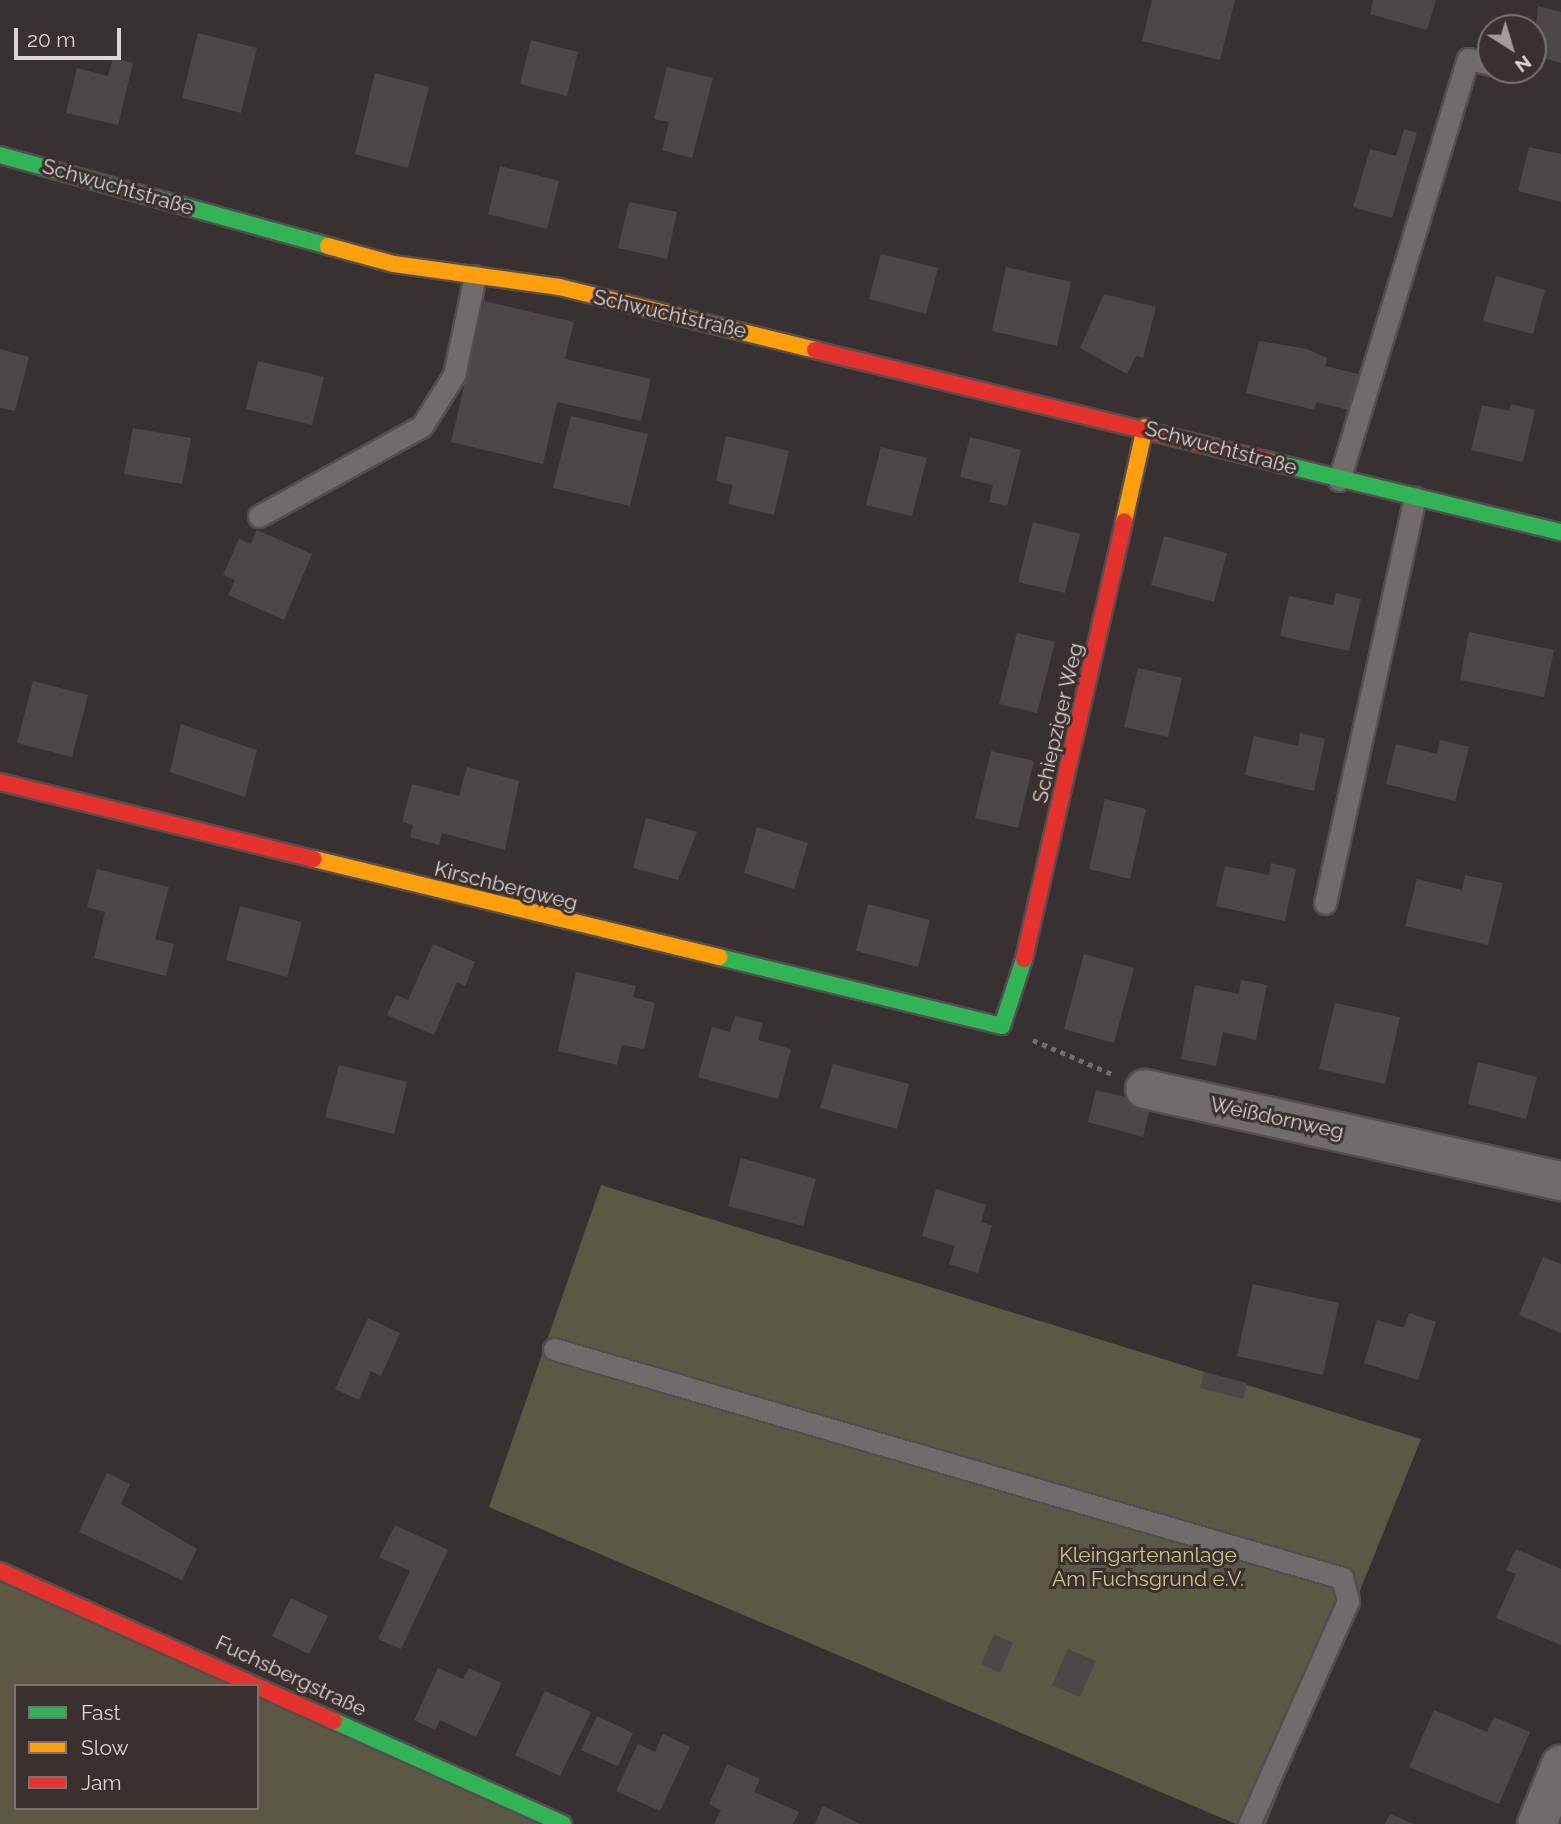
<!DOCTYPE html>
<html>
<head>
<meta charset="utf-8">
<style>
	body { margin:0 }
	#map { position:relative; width:1561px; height:1824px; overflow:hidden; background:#373231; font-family:Raleway,sans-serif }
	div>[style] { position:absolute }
	.green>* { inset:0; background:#5b5843 }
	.building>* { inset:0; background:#4d4847 }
	.path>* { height:4.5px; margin-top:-2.25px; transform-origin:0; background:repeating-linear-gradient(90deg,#716d6c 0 5px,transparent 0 10px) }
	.roads { filter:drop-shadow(2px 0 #544f4e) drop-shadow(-2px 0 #544f4e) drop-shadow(0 2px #544f4e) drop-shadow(0 -2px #544f4e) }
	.lane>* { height:21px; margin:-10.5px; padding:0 10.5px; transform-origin:10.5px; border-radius:10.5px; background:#6f6c6b }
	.street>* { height:38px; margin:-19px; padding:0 19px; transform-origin:19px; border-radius:19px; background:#6f6c6b }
	.fast>* { height:16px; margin:-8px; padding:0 8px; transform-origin:8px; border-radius:8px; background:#30b455 }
	.slow>* { height:16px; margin:-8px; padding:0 8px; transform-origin:8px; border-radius:8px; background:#ff9f0a }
	.jam>* { height:16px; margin:-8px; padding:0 8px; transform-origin:8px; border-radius:8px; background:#e5322d }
	span { translate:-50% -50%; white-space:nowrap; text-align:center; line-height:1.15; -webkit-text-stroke:6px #3a302e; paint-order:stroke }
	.street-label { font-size:21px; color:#dcd6d4 }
	.park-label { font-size:21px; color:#cec580 }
	.legend { position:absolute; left:14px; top:1684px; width:245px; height:126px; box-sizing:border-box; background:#3a302e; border:2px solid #7b7270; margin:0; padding:9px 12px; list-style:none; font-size:21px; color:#dcd6d4 }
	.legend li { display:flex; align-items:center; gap:14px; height:35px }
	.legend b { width:35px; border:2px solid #7b7270 }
	.north { position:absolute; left:1477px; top:14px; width:70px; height:70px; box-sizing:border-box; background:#3a302e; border:2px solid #7b7270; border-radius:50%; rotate:143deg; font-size:19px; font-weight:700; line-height:28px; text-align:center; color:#dcd6d4 }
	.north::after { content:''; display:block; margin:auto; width:24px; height:32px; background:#a29d9b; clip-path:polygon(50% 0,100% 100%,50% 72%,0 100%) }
	.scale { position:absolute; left:14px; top:28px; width:107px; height:32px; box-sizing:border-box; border:4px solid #dcd6d4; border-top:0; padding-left:9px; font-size:21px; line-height:24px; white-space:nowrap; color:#dcd6d4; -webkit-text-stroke:5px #3a302e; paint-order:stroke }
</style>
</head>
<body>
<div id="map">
	<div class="green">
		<i style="clip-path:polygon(601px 1185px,1421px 1439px,1266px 1824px,1236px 1824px,489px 1507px)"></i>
		<i style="clip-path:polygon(evenodd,0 1571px,122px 1622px,563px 1824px,0 1824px,0 1571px,16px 1686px,257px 1686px,257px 1808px,16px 1808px,16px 1686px)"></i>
	</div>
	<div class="building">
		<i style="clip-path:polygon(1152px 0,1235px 0,1220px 60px,1142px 41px)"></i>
		<i style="clip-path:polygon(1373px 0,1436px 0,1427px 30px,1370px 14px)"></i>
		<i style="clip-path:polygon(1538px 6px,1561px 12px,1561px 63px,1533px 55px)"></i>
		<i style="clip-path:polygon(198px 33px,257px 48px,241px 113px,182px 98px)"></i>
		<i style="clip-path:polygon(531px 40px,578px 52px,567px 96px,520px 84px)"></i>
		<i style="clip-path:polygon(113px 58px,133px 63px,118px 125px,66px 113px,77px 68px,108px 76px)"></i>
		<i style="clip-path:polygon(667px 67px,713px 78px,692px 158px,662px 150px,669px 122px,654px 119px)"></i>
		<i style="clip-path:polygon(375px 73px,429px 87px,408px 168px,355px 154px)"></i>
		<i style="clip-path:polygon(1404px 129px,1417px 133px,1392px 218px,1353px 207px,1370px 149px,1396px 156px)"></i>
		<i style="clip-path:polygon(1529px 147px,1561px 154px,1561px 202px,1518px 191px)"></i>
		<i style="clip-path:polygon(500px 166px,559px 181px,547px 229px,488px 214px)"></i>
		<i style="clip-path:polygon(629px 202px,677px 212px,667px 259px,618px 248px)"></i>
		<i style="clip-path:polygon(881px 254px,938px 268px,926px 314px,869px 299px)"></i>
		<i style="clip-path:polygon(1006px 267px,1071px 282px,1057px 346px,992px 331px)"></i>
		<i style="clip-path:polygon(1496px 276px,1545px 290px,1533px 334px,1483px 321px)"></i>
		<i style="clip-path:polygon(1104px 294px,1156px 307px,1143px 358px,1136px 356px,1127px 374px,1080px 348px)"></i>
		<i style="clip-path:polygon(484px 301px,574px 322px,565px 359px,651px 379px,641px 421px,557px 402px,543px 464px,451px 442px)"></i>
		<i style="clip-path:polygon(1259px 341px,1307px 349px,1327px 358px,1325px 366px,1362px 375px,1353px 411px,1316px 402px,1315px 410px,1246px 393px)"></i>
		<i style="clip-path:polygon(0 349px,29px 357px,15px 411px,0 408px)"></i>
		<i style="clip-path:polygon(258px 361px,324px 377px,312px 425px,246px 409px)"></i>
		<i style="clip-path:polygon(1511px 404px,1535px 410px,1523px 462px,1471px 450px,1482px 405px,1509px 411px)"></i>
		<i style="clip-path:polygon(571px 416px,648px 434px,630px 506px,553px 488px)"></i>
		<i style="clip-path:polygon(133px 428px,191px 438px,182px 484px,124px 474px)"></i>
		<i style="clip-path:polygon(726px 436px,789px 451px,774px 515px,728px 504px,733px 485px,716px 481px)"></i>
		<i style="clip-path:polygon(970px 437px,1021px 450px,1007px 506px,989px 502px,993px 485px,960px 477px)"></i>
		<i style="clip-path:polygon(881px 447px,927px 458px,912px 516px,866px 505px)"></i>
		<i style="clip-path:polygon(1033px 522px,1080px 534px,1065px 593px,1018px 582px)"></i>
		<i style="clip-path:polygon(257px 530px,312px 554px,284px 620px,228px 595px,235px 580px,223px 575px,239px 539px,251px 544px)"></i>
		<i style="clip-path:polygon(1164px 536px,1227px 553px,1214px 602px,1151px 585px)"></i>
		<i style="clip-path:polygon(1336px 593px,1361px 599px,1349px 651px,1280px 636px,1289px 596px,1333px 605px)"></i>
		<i style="clip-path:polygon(1469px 632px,1554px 650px,1544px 697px,1460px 680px)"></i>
		<i style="clip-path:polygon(1017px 633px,1055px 642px,1037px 713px,999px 704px)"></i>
		<i style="clip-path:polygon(1138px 668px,1182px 678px,1168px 737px,1124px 727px)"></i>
		<i style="clip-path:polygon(33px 681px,88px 695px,72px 757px,17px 743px)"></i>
		<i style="clip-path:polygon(181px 724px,257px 750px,245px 797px,170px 772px)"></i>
		<i style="clip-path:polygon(1300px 733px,1325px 739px,1314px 791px,1245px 775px,1254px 736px,1298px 746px)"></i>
		<i style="clip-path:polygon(1440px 740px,1469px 747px,1455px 801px,1386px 784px,1396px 744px,1437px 754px)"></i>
		<i style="clip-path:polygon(991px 751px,1034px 761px,1018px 828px,975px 818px)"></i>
		<i style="clip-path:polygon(467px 767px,519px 781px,505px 850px,442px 833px,439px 845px,410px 837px,413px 825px,402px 822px,412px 784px,459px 796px)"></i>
		<i style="clip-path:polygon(1105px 799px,1146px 809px,1130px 879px,1089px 869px)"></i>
		<i style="clip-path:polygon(646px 818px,697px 832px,678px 880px,633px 868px)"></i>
		<i style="clip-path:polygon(757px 827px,808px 843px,794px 889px,744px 873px)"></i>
		<i style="clip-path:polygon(1271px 863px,1296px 869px,1285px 921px,1216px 906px,1225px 866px,1269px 875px)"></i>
		<i style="clip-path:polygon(97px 869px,169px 887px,155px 939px,174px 944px,166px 976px,94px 958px,105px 912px,87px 907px)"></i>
		<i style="clip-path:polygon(1465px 875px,1503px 883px,1488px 945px,1405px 926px,1417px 879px,1462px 890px)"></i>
		<i style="clip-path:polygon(868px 904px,930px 920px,918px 967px,856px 951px)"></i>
		<i style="clip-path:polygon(240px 906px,302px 922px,287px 977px,226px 960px)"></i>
		<i style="clip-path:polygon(433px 944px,475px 962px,465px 986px,457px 982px,434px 1035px,387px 1015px,396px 995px,408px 1000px)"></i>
		<i style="clip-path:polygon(1084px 954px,1134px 968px,1114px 1043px,1064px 1029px)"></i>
		<i style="clip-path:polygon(576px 972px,636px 986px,633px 997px,655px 1003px,644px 1049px,622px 1045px,617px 1065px,558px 1051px)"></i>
		<i style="clip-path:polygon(1241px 980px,1267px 985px,1256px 1040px,1223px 1032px,1216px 1066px,1181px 1059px,1195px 985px,1239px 994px)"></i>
		<i style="clip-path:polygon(1335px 1003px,1400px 1017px,1385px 1084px,1319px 1069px)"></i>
		<i style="clip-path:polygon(735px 1016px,763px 1023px,758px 1040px,791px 1049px,778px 1099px,698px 1077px,712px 1027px,730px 1032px)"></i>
		<i style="clip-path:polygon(1478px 1062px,1537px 1077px,1526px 1119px,1468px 1104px)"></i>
		<i style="clip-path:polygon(833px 1064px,909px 1084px,897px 1129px,820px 1108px)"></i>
		<i style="clip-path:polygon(339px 1065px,407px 1082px,394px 1134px,325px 1117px)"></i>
		<i style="clip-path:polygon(1096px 1090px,1151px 1103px,1143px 1137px,1088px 1122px)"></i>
		<i style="clip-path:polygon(741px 1158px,816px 1179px,803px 1226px,728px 1206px)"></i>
		<i style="clip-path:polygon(936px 1189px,986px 1205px,981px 1222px,992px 1225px,978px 1273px,949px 1264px,955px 1246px,922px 1236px)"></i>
		<i style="clip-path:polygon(1543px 1257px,1561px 1264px,1561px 1333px,1519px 1315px)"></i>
		<i style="clip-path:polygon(1253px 1284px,1339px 1303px,1323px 1375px,1237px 1356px)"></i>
		<i style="clip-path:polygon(1409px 1313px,1436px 1322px,1418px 1380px,1364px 1363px,1377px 1320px,1404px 1328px)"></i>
		<i style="clip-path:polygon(368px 1318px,400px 1333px,381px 1376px,371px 1371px,359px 1400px,335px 1389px)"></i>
		<i style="clip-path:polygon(1204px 1372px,1247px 1383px,1243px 1399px,1200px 1388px)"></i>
		<i style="clip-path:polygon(107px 1473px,130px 1484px,121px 1504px,197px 1549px,182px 1580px,79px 1532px)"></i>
		<i style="clip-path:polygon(395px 1525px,448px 1550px,401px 1649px,378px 1639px,410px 1571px,379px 1557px)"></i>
		<i style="clip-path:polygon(1516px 1549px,1561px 1569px,1561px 1645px,1496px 1618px,1516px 1574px,1506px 1570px)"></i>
		<i style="clip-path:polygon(291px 1598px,328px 1616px,309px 1654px,272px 1636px)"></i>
		<i style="clip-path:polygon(994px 1634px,1013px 1643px,1000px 1673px,981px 1664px)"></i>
		<i style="clip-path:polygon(1068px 1649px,1096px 1661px,1080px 1697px,1052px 1685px)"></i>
		<i style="clip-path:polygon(438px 1668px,463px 1679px,469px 1668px,502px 1683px,476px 1737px,440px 1720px,435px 1730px,414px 1720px)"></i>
		<i style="clip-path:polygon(545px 1691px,591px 1712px,560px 1776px,515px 1755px)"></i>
		<i style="clip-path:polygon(1434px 1710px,1487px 1732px,1494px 1717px,1530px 1732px,1499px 1804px,1409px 1767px)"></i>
		<i style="clip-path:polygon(597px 1716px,633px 1733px,618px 1766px,581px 1750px)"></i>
		<i style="clip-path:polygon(663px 1734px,690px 1747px,660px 1811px,616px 1791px,638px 1744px,655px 1752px)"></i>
		<i style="clip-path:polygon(727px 1764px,760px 1779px,754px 1792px,799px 1812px,793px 1824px,714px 1824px,721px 1810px,709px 1804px)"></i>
		<i style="clip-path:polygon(823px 1806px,860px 1824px,815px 1824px)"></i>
		<i style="clip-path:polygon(1390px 1814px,1414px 1824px,1385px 1824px)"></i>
	</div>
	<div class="path">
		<i style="left:1033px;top:1040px;width:86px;rotate:23.3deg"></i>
	</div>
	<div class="roads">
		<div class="lane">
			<i style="left:1339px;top:480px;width:440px;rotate:-73deg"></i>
			<i style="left:1468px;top:59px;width:24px;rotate:12deg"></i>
			<i style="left:259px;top:516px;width:186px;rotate:-28.9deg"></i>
			<i style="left:422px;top:426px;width:60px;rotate:-57.9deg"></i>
			<i style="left:454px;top:375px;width:101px;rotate:-78deg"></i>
			<i style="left:1325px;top:903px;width:415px;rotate:-77.5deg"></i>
			<i style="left:554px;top:1349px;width:821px;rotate:16.2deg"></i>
			<i style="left:1342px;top:1578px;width:24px;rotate:75deg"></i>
			<i style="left:1348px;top:1601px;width:244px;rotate:113.9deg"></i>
		</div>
		<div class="street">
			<i style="left:1145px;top:1089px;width:426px;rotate:12.5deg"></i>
			<i style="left:1537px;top:1824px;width:64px;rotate:-67.9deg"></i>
		</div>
		<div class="fast">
			<i style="left:0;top:155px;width:340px;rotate:15.5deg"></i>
			<i style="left:1269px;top:461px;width:301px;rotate:13.7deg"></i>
			<i style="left:719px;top:957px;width:291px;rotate:13.7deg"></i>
			<i style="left:1002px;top:1026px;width:71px;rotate:-71.8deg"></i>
			<i style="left:334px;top:1721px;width:251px;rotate:24.2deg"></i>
		</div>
		<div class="slow">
			<i style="left:328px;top:246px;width:68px;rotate:15.3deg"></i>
			<i style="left:394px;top:264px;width:167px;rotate:7.9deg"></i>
			<i style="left:559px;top:287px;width:264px;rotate:13.8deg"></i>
			<i style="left:1124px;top:521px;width:96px;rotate:-77.4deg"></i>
			<i style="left:314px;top:859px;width:417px;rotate:13.6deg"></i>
		</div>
		<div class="jam">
			<i style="left:815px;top:350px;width:467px;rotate:13.7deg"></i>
			<i style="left:0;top:782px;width:323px;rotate:13.8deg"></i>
			<i style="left:1024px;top:959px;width:449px;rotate:-77.1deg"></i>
			<i style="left:0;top:1571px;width:366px;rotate:24.2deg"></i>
		</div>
	</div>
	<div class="street-label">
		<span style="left:118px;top:187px;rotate:16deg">Schwuchtstraße</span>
		<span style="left:670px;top:314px;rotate:13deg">Schwuchtstraße</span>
		<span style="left:1221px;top:448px;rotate:15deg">Schwuchtstraße</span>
		<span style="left:1058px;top:723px;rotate:-77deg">Schiepziger Weg</span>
		<span style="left:506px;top:886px;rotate:14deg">Kirschbergweg</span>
		<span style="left:1277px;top:1118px;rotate:12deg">Weißdornweg</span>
		<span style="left:291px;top:1676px;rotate:25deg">Fuchsbergstraße</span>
	</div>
	<div class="park-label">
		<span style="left:1148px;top:1567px">Kleingartenanlage<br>Am Fuchsgrund e.V.</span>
	</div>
	<ul class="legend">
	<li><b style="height:9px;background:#30b455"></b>Fast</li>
	<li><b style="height:9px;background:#ff9f0a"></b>Slow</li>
	<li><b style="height:9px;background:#e5322d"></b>Jam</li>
	</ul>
	<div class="north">N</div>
	<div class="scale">20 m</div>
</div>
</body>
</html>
